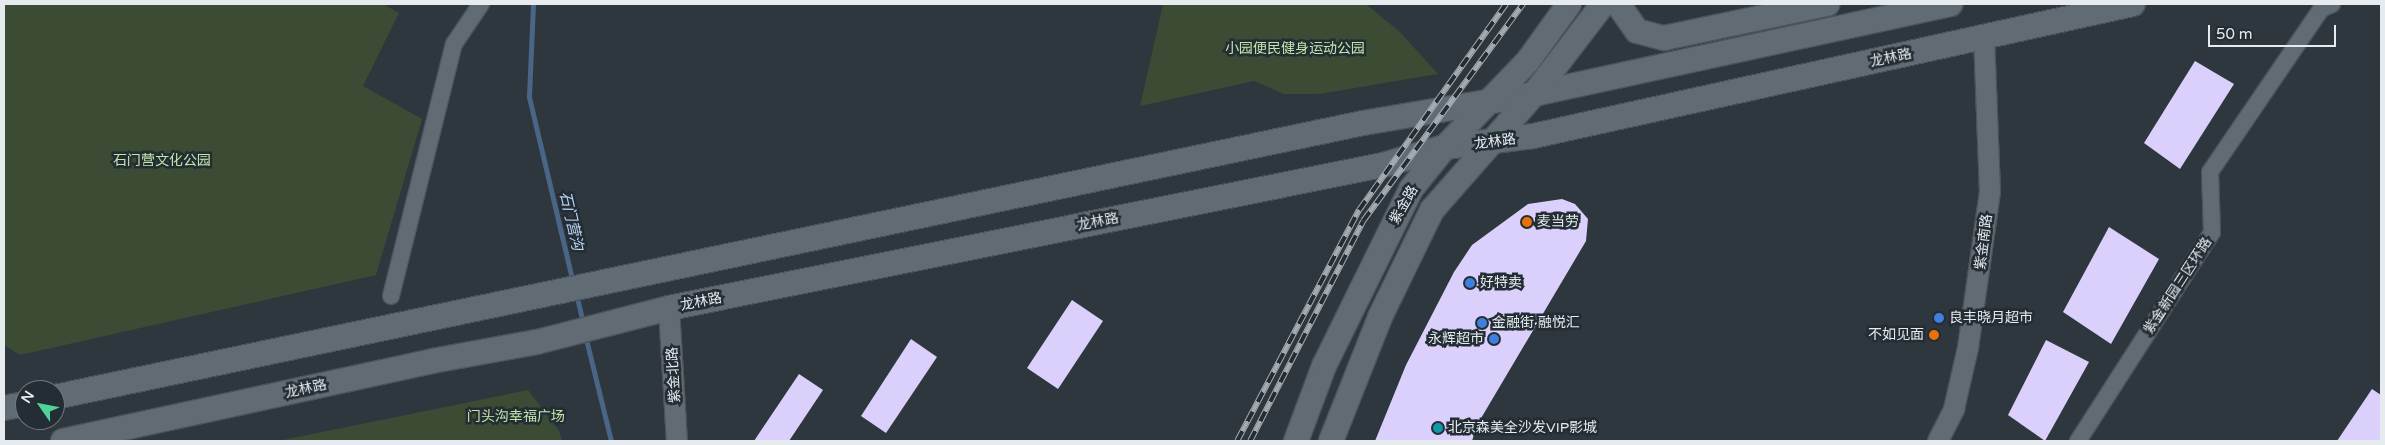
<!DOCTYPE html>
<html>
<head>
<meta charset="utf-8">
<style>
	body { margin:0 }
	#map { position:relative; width:2385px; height:445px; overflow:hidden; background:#2e373e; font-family:"Varela Round","Noto Sans SC",sans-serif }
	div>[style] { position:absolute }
	.green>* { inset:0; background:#3c4b33 }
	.stream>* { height:5px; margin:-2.5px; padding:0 2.5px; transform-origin:2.5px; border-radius:2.5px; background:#4a6686 }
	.building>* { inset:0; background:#dbd0fc }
	.roads { filter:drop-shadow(1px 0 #4c535a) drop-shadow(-1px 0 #4c535a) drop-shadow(0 1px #4c535a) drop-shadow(0 -1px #4c535a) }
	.minor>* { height:16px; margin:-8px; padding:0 8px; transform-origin:8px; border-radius:8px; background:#616b73 }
	.tertiary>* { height:20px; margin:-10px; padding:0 10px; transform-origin:10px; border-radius:10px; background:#616b73 }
	.secondary>* { height:24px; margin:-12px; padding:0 12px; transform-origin:12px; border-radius:12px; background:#616b73 }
	.rail>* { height:5.5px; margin-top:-2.75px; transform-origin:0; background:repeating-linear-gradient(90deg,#242d34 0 11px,#a4abb0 0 22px); box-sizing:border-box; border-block:1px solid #a4abb0 }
	.dots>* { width:14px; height:14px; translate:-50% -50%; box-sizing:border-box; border:2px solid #242d34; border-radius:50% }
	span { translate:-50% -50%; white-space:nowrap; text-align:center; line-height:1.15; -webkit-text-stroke:5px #242d34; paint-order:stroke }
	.park-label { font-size:14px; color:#c0e7a9 }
	.street-label { font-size:14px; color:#e5ebef }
	.poi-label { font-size:14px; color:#e5ebef }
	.left { translate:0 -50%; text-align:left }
	.right { translate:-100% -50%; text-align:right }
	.water-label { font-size:15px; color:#bbd7f9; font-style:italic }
	.frame { position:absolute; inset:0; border:5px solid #e5ebef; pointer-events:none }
	.north { position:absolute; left:15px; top:380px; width:50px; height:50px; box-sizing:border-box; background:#242d34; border:1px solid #71797f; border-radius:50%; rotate:303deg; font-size:14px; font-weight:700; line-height:20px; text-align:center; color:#e5ebef }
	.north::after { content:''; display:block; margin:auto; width:18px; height:22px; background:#4fd399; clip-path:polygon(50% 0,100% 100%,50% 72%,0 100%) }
	.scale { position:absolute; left:2208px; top:25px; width:128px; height:22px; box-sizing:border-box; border:2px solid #e5ebef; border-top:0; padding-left:6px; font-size:15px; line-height:18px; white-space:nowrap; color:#e5ebef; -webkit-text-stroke:4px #242d34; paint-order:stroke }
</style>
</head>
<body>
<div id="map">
	<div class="green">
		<i style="clip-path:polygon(4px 4px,383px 4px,399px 13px,363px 86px,422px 119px,376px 275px,20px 355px,4px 345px)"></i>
		<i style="clip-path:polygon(1163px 4px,1366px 4px,1400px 32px,1438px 74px,1319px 94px,1284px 94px,1254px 81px,1140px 106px)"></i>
		<i style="clip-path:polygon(528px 390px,559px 431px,562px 441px,278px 441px)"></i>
	</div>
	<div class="stream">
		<i style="left:533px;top:4px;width:93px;rotate:92.5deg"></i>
		<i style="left:529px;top:97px;width:191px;rotate:76.7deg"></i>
		<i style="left:576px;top:293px;width:32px;rotate:77deg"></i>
		<i style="left:585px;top:335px;width:109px;rotate:76.2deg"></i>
	</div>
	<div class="building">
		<i style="clip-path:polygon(2195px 61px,2234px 84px,2180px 169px,2144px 143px)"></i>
		<i style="clip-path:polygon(1562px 199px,1575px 204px,1588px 219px,1586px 241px,1477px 425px,1472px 441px,1375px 441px,1406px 365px,1454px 272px,1472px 245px,1528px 204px)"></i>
		<i style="clip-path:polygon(2109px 227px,2159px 259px,2111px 344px,2063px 312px)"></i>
		<i style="clip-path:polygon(1072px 300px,1103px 321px,1058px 389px,1027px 368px)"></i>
		<i style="clip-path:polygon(911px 339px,937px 357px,886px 433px,861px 416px)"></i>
		<i style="clip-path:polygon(2046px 340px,2089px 362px,2045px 441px,2008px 415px)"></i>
		<i style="clip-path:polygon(799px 374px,823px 390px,789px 441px,754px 441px)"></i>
		<i style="clip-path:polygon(2372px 389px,2381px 395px,2381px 441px,2337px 441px)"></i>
	</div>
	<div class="roads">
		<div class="minor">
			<i style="left:391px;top:296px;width:260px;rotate:-76deg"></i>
			<i style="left:454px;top:44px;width:48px;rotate:-56deg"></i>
			<i style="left:2078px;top:441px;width:248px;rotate:-57.3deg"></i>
			<i style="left:2212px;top:232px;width:60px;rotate:-91.9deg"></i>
			<i style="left:2210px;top:172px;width:197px;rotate:-55.7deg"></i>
			<i style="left:2321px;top:9px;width:12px;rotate:-24deg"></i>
		</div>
		<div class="tertiary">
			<i style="left:669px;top:308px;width:133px;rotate:86.6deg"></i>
			<i style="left:1938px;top:441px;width:36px;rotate:-63deg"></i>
			<i style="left:1954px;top:409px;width:63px;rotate:-77.1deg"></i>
			<i style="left:1968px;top:348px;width:158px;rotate:-82deg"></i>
			<i style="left:1990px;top:192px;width:155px;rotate:-92.2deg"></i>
		</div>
		<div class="secondary">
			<i style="left:1618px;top:4px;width:33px;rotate:55deg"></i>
			<i style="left:1637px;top:31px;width:28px;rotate:15deg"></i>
			<i style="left:1664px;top:38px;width:167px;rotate:-11.8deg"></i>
			<i style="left:55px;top:397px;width:1336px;rotate:-11.83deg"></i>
			<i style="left:1363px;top:123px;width:173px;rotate:-9.6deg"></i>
			<i style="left:1534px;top:94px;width:426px;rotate:-12.2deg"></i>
			<i style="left:4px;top:408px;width:21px;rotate:-11deg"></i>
			<i style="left:63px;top:441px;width:378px;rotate:-12.2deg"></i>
			<i style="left:432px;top:361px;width:107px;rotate:-10.3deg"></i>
			<i style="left:537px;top:342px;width:136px;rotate:-14.4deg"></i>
			<i style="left:669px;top:308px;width:728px;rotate:-11.33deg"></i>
			<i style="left:1383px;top:165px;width:65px;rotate:-16.2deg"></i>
			<i style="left:1445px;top:147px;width:89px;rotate:-7.1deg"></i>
			<i style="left:1533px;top:136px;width:614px;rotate:-12.41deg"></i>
			<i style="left:1296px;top:441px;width:80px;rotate:-69.5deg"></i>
			<i style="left:1324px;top:366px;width:197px;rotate:-63.8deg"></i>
			<i style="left:1411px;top:189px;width:54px;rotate:-51deg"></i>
			<i style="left:1445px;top:147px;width:120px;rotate:-46deg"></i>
			<i style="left:1528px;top:61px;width:70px;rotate:-54.3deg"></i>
			<i style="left:1331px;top:441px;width:133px;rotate:-68.4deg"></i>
			<i style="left:1380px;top:317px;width:119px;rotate:-64.1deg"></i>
			<i style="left:1432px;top:210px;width:154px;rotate:-48.7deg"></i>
			<i style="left:1534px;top:94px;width:113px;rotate:-52.5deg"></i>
		</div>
	</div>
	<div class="rail">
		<i style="left:1237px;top:441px;width:261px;rotate:-62.2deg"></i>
		<i style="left:1359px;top:210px;width:253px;rotate:-54.5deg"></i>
		<i style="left:1250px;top:441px;width:247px;rotate:-62.8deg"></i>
		<i style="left:1363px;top:221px;width:270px;rotate:-53.6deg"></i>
	</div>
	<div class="dots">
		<i style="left:1527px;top:222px;background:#e8710a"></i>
		<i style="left:1470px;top:283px;background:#3f7fe0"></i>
		<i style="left:1939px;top:318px;background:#3f7fe0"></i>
		<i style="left:1482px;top:323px;background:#3f7fe0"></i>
		<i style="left:1934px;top:335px;background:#e8710a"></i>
		<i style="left:1494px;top:339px;background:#3f7fe0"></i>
		<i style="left:1438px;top:428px;background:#0f9aa8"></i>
	</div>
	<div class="park-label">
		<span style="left:1295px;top:49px">小园便民健身运动公园</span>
		<span style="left:162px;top:161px">石门营文化公园</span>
		<span style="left:516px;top:417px">门头沟幸福广场</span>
	</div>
	<div class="street-label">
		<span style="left:1891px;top:58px;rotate:-12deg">龙林路</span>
		<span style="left:1495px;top:142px;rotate:-8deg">龙林路</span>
		<span style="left:1404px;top:205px;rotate:-60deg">紫金路</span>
		<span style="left:1098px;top:222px;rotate:-11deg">龙林路</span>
		<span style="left:1984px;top:242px;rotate:-83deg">紫金南路</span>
		<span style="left:2178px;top:286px;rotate:-57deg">紫金新园三区环路</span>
		<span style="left:701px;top:302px;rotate:-11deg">龙林路</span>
		<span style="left:674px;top:375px;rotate:-93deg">紫金北路</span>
		<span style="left:306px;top:389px;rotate:-12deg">龙林路</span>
	</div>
	<div class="poi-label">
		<span class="left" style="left:1537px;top:222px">麦当劳</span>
		<span class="left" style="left:1480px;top:283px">好特卖</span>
		<span class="left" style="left:1949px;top:318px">良丰晓月超市</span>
		<span class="left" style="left:1492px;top:323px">金融街·融悦汇</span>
		<span class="right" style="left:1924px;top:335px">不如见面</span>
		<span class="right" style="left:1484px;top:339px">永辉超市</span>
		<span class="left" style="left:1448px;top:428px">北京森美全沙发VIP影城</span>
	</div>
	<div class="water-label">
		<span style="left:571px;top:221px;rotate:77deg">石门营沟</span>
	</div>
	<div class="frame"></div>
	<div class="north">N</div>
	<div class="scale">50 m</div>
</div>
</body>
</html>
